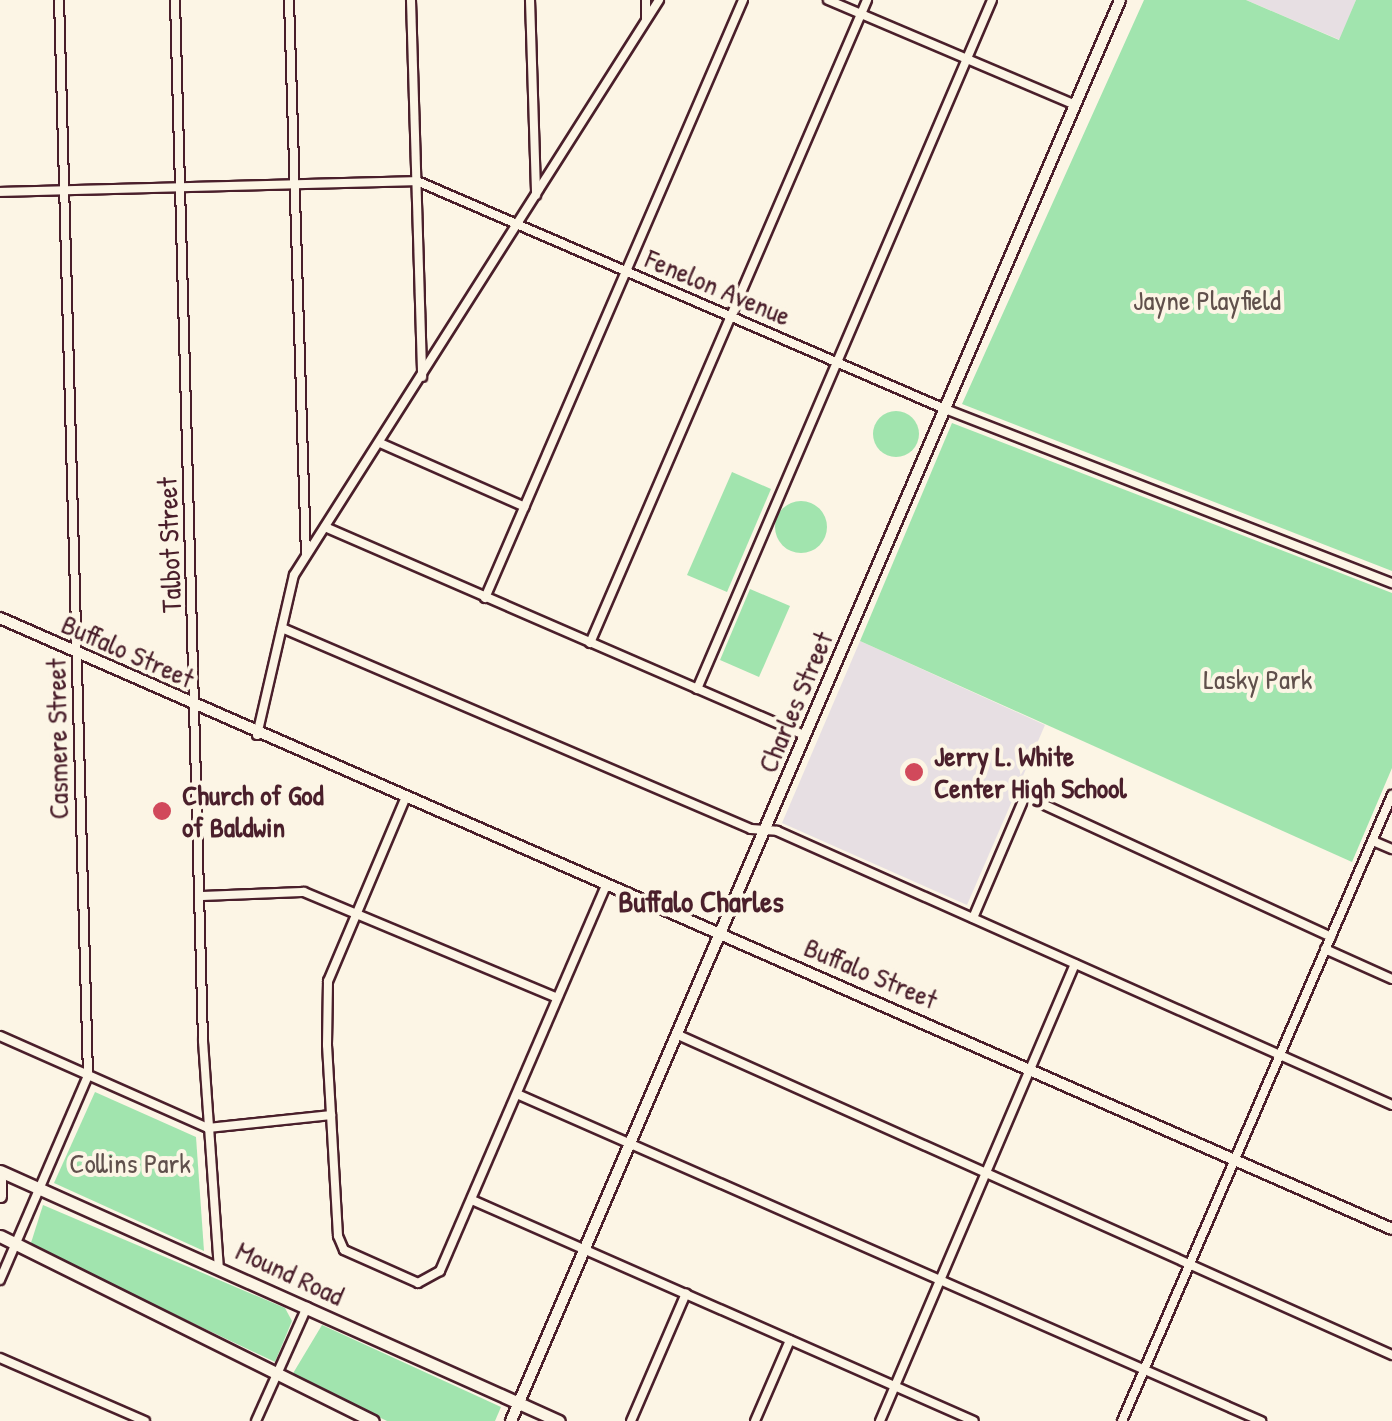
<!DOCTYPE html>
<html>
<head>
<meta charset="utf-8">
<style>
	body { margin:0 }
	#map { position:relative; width:1392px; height:1421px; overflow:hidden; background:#fcf5e5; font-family:"Patrick Hand",sans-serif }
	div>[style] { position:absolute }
	.built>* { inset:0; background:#e7dfe3 }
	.green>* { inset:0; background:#a1e4ae }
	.round { border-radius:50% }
	.roads { filter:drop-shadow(2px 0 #4a1f2b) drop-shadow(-2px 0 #4a1f2b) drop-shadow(0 2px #4a1f2b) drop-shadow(0 -2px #4a1f2b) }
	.minor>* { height:8px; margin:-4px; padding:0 4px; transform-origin:4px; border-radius:4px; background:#fcf5e5 }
	.tertiary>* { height:10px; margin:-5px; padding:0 5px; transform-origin:5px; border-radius:5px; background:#fcf5e5 }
	.secondary>* { height:11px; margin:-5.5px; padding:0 5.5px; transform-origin:5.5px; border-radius:5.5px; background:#fcf5e5 }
	.dots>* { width:28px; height:28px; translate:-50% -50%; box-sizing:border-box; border:5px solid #fcf5e5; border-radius:50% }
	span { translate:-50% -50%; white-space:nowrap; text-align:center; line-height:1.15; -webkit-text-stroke:8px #fcf5e5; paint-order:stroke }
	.street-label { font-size:28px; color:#4a1f2b }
	.park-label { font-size:28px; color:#60504c }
	.poi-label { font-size:28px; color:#4a1f2b; font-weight:700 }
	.left { translate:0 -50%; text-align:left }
	.neighbourhood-label { font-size:30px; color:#4a1f2b; font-weight:700 }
</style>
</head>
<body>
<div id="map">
	<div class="built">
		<i style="clip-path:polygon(1246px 0,1356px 0,1340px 40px)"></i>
		<i style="clip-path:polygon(860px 641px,1045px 725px,967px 905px,782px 823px)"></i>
	</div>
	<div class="green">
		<i style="clip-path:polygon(1144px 0,1246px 0,1339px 40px,1356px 0,1392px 0,1392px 571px,962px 404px)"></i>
		<i class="round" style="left:873px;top:411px;width:46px;height:46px"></i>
		<i style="clip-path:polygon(952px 423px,1392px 593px,1392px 768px,1352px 862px,860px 641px)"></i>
		<i style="clip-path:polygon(732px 472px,771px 489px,727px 592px,687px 575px)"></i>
		<i class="round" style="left:775px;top:501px;width:52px;height:52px"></i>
		<i style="clip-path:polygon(750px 589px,790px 606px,759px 677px,720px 660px)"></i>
		<i style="clip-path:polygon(95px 1092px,196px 1137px,204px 1251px,54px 1183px)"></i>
		<i style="clip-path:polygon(43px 1205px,285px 1308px,292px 1321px,275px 1362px,30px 1246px)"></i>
		<i style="clip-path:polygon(322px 1325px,501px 1407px,495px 1421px,387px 1421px,292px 1375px)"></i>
	</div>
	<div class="roads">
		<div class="minor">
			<i style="left:175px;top:0;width:1041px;rotate:88.46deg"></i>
			<i style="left:203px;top:1041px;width:228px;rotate:86deg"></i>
			<i style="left:289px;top:0;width:555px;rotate:88.25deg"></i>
			<i style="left:411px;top:0;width:377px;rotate:88.3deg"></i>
			<i style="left:530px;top:0;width:195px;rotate:88.2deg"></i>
			<i style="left:646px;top:0;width:19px;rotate:90deg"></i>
			<i style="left:828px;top:0;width:268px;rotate:23deg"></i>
			<i style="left:0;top:192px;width:417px;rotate:-1.5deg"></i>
			<i style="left:417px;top:181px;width:575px;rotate:23.36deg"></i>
			<i style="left:945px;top:409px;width:480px;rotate:21.3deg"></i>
			<i style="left:380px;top:443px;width:158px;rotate:23.8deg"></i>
			<i style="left:325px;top:527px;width:522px;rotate:23.47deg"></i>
			<i style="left:485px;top:598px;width:651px;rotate:-66.66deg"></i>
			<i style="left:282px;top:628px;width:510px;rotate:23.2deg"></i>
			<i style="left:751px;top:829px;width:26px;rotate:4deg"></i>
			<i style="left:777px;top:831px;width:673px;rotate:24.01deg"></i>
			<i style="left:590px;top:643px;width:700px;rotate:-66.69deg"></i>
			<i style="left:697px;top:689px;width:749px;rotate:-66.82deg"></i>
			<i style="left:257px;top:735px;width:164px;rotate:-77deg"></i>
			<i style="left:294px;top:575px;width:681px;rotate:-57.59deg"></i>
			<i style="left:405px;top:799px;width:198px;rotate:112.9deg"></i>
			<i style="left:328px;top:981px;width:64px;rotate:90.9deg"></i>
			<i style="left:327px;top:1045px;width:191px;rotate:86.7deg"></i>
			<i style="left:338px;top:1236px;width:15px;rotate:67deg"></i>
			<i style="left:344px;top:1250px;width:81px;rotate:24deg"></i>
			<i style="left:418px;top:1283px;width:25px;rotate:-29deg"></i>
			<i style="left:440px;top:1271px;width:418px;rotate:-66.7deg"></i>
			<i style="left:1373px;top:841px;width:21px;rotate:23deg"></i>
			<i style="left:200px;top:896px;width:104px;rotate:-2.2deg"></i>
			<i style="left:304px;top:892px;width:274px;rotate:22.7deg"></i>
			<i style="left:973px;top:918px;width:133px;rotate:-66.9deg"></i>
			<i style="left:1025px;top:796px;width:337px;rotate:24.7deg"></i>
			<i style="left:1325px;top:949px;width:73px;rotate:24.1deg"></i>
			<i style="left:676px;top:1034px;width:785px;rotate:24.15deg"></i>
			<i style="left:0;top:1036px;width:227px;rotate:23.9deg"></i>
			<i style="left:208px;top:1128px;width:124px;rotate:-6deg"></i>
			<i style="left:517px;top:1094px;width:813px;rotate:23.73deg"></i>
			<i style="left:472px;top:1200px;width:548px;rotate:23.76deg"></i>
			<i style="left:0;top:1280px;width:222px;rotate:-66.7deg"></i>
			<i style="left:88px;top:1076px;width:1076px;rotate:-91.54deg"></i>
			<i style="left:0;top:1358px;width:158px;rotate:23.5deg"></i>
			<i style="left:256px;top:1421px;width:125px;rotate:-65.9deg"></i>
			<i style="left:631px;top:1421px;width:139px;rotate:-66.7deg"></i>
			<i style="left:755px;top:1421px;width:88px;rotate:-66.6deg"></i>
			<i style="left:880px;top:1421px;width:497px;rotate:-66.9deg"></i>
			<i style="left:1122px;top:1421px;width:682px;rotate:-66.67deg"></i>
		</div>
		<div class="tertiary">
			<i style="left:0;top:618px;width:1520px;rotate:23.7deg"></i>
			<i style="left:511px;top:1421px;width:1546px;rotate:-66.8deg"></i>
		</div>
		<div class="secondary">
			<i style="left:0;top:1171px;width:612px;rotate:24.1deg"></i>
			<i style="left:0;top:1179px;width:17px;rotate:90deg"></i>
			<i style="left:0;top:1236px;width:416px;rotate:26.4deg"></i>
		</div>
	</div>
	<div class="dots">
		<i style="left:914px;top:772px;background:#d1495b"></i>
		<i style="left:162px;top:811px;background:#d1495b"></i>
	</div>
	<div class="street-label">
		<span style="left:718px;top:287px;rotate:23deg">Fenelon Avenue</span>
		<span style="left:169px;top:545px;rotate:-92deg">Talbot Street</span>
		<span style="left:128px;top:651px;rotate:24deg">Buffalo Street</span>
		<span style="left:795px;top:702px;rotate:-67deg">Charles Street</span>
		<span style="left:57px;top:739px;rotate:-91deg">Casmere Street</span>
		<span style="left:871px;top:973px;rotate:23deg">Buffalo Street</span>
		<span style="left:290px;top:1273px;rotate:25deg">Mound Road</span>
	</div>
	<div class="park-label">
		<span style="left:1207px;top:300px">Jayne Playfield</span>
		<span style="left:1258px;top:679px">Lasky Park</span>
		<span style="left:130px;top:1163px">Collins Park</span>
	</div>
	<div class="poi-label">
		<span class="left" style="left:934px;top:772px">Jerry L. White<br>Center High School</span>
		<span class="left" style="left:182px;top:811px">Church of God<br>of Baldwin</span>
	</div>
	<div class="neighbourhood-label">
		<span style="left:701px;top:901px">Buffalo Charles</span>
	</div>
</div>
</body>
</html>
